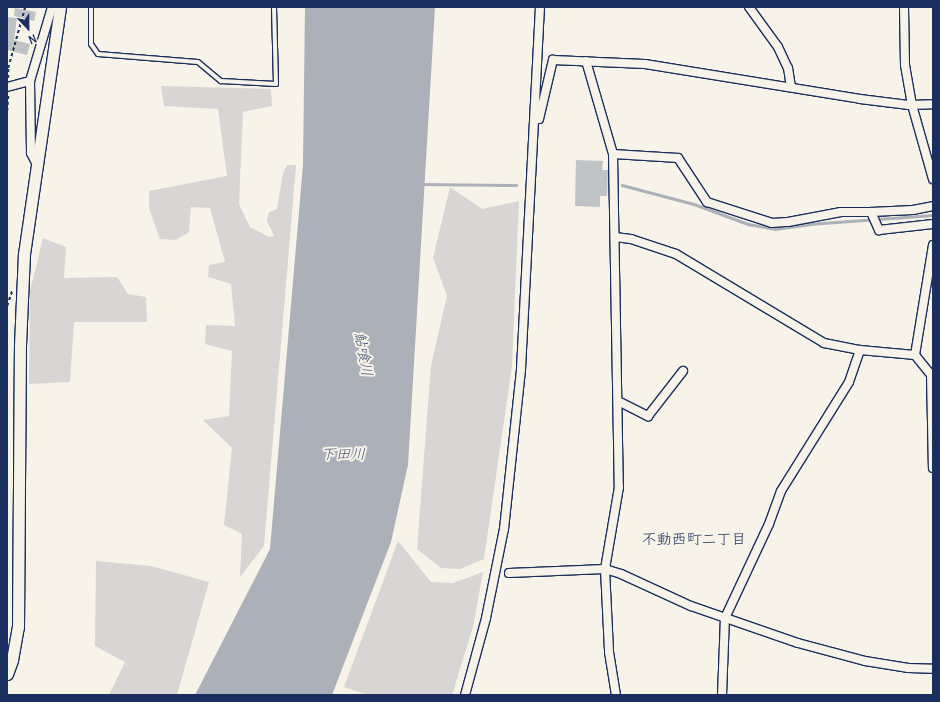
<!DOCTYPE html>
<html>
<head>
<meta charset="utf-8">
<style>
	body { margin:0 }
	#map { position:relative; width:940px; height:702px; overflow:hidden; background:#f7f3e8; font-family:Delius,"Klee One",sans-serif }
	div>[style] { position:absolute }
	.green>* { inset:0; background:#d7d6d4 }
	.water>* { inset:0; background:#acb0b9 }
	.stream>* { height:2.5px; margin:-1.25px; padding:0 1.25px; transform-origin:1.25px; border-radius:1.25px; background:#acb0b9 }
	.building>* { inset:0; background:#c0c3c5 }
	.path>* { height:1.5px; margin-top:-0.75px; transform-origin:0; background:repeating-linear-gradient(90deg,#1b2f5e 0 3px,transparent 0 6px) }
	.roads { filter:drop-shadow(1px 0 #1b2f5e) drop-shadow(-1px 0 #1b2f5e) drop-shadow(0 1px #1b2f5e) drop-shadow(0 -1px #1b2f5e) }
	.lane>* { height:4px; margin:-2px; padding:0 2px; transform-origin:2px; border-radius:2px; background:#f7f3e8 }
	.street>* { height:8px; margin:-4px; padding:0 4px; transform-origin:4px; border-radius:4px; background:#f7f3e8 }
	.secondary>* { height:11px; margin:-5.5px; padding:0 5.5px; transform-origin:5.5px; border-radius:5.5px; background:#f7f3e8 }
	span { translate:-50% -50%; white-space:nowrap; text-align:center; line-height:1.15; -webkit-text-stroke:4px #f7f3e8; paint-order:stroke }
	.water-label { font-size:15px; color:#465679; font-style:italic }
	.neighbourhood-label { font-size:15px; color:#1b2f5e }
	.frame { position:absolute; inset:0; border:8px solid #1b2f5e; pointer-events:none }
	.north { position:absolute; left:8px; top:8px; width:40px; height:40px; -webkit-text-stroke:3px #f7f3e8; paint-order:stroke; rotate:158deg; font-size:11px; font-weight:700; line-height:16px; text-align:center; color:#1b2f5e }
	.north::after { content:''; display:block; margin:auto; width:14px; height:18px; background:#1b2f5e; clip-path:polygon(50% 0,100% 100%,50% 72%,0 100%) }
</style>
</head>
<body>
<div id="map">
	<div class="green">
		<i style="clip-path:polygon(161px 86px,271px 89px,272px 106px,243px 112px,239px 204px,250px 227px,269px 237px,274px 236px,267px 221px,269px 212px,277px 209px,283px 173px,287px 165px,296px 165px,264px 546px,240px 577px,242px 534px,224px 525px,232px 448px,203px 420px,229px 416px,232px 351px,205px 344px,206px 325px,235px 326px,231px 284px,208px 277px,209px 265px,225px 262px,210px 208px,191px 207px,189px 232px,176px 240px,160px 239px,149px 208px,149px 191px,227px 176px,218px 109px,164px 106px)"></i>
		<i style="clip-path:polygon(450px 187px,482px 209px,519px 201px,512px 366px,484px 559px,460px 569px,441px 568px,417px 549px,431px 365px,447px 296px,433px 258px)"></i>
		<i style="clip-path:polygon(43px 238px,66px 247px,64px 278px,117px 277px,128px 294px,146px 297px,147px 322px,74px 322px,70px 382px,29px 384px,30px 291px)"></i>
		<i style="clip-path:polygon(398px 541px,431px 582px,453px 583px,483px 572px,473px 627px,452px 695px,368px 695px,344px 687px)"></i>
		<i style="clip-path:polygon(96px 561px,151px 566px,209px 582px,177px 695px,109px 695px,125px 662px,95px 646px)"></i>
	</div>
	<div class="water">
		<i style="clip-path:polygon(305px 7px,435px 7px,408px 465px,391px 542px,332px 695px,195px 695px,270px 549px,303px 165px)"></i>
	</div>
	<div class="stream">
		<i style="left:422px;top:184px;width:94px;rotate:0.6deg"></i>
		<i style="left:622px;top:185px;width:74px;rotate:14.8deg"></i>
		<i style="left:694px;top:204px;width:58px;rotate:20.3deg"></i>
		<i style="left:748px;top:224px;width:27px;rotate:10deg"></i>
		<i style="left:775px;top:229px;width:34px;rotate:-8deg"></i>
		<i style="left:809px;top:224px;width:124px;rotate:-4.2deg"></i>
	</div>
	<div class="building">
		<i style="clip-path:polygon(15px 8px,36px 12px,34px 21px,14px 16px)"></i>
		<i style="clip-path:polygon(7px 17px,17px 18px,14px 40px,30px 44px,27px 55px,7px 50px)"></i>
		<i style="clip-path:polygon(576px 160px,603px 161px,602px 170px,608px 170px,607px 196px,600px 196px,600px 207px,575px 206px)"></i>
	</div>
	<div class="path">
		<i style="left:8px;top:78px;width:10px;rotate:-90deg"></i>
		<i style="left:8px;top:68px;width:63px;rotate:-74.4deg"></i>
		<i style="left:7px;top:111px;width:15px;rotate:-86deg"></i>
		<i style="left:7px;top:306px;width:16px;rotate:-72deg"></i>
	</div>
	<div class="roads">
		<div class="lane">
			<i style="left:91px;top:7px;width:37px;rotate:90deg"></i>
			<i style="left:91px;top:44px;width:12px;rotate:55deg"></i>
			<i style="left:98px;top:54px;width:100px;rotate:4.6deg"></i>
			<i style="left:198px;top:62px;width:30px;rotate:40deg"></i>
			<i style="left:221px;top:81px;width:55px;rotate:3.1deg"></i>
			<i style="left:276px;top:84px;width:77px;rotate:-91.5deg"></i>
		</div>
		<div class="street">
			<i style="left:749px;top:7px;width:49px;rotate:54.1deg"></i>
			<i style="left:778px;top:47px;width:23px;rotate:65deg"></i>
			<i style="left:788px;top:68px;width:19px;rotate:81deg"></i>
			<i style="left:904px;top:7px;width:58px;rotate:89deg"></i>
			<i style="left:905px;top:65px;width:41px;rotate:80.1deg"></i>
			<i style="left:912px;top:105px;width:77px;rotate:74.2deg"></i>
			<i style="left:586px;top:61px;width:97px;rotate:73.8deg"></i>
			<i style="left:613px;top:154px;width:333px;rotate:89deg"></i>
			<i style="left:619px;top:487px;width:83px;rotate:99.7deg"></i>
			<i style="left:605px;top:569px;width:83px;rotate:87.2deg"></i>
			<i style="left:609px;top:652px;width:44px;rotate:80.8deg"></i>
			<i style="left:30px;top:81px;width:77px;rotate:-73.4deg"></i>
			<i style="left:7px;top:87px;width:24px;rotate:-15deg"></i>
			<i style="left:30px;top:81px;width:72px;rotate:89.2deg"></i>
			<i style="left:31px;top:153px;width:13px;rotate:63deg"></i>
			<i style="left:539px;top:119px;width:61px;rotate:-76.7deg"></i>
			<i style="left:553px;top:60px;width:92px;rotate:2.5deg"></i>
			<i style="left:645px;top:64px;width:218px;rotate:9.2deg"></i>
			<i style="left:860px;top:99px;width:49px;rotate:7deg"></i>
			<i style="left:909px;top:105px;width:24px;rotate:-2deg"></i>
			<i style="left:613px;top:154px;width:65px;rotate:3.5deg"></i>
			<i style="left:678px;top:158px;width:53px;rotate:56.6deg"></i>
			<i style="left:707px;top:202px;width:68px;rotate:17.9deg"></i>
			<i style="left:772px;top:223px;width:16px;rotate:-4deg"></i>
			<i style="left:788px;top:222px;width:54px;rotate:-10.7deg"></i>
			<i style="left:841px;top:212px;width:30px"></i>
			<i style="left:871px;top:212px;width:20px;rotate:66deg"></i>
			<i style="left:879px;top:230px;width:54px;rotate:-6.3deg"></i>
			<i style="left:871px;top:212px;width:42px;rotate:-2.7deg"></i>
			<i style="left:913px;top:210px;width:20px;rotate:-11deg"></i>
			<i style="left:615px;top:237px;width:16px;rotate:7deg"></i>
			<i style="left:631px;top:239px;width:47px;rotate:18.4deg"></i>
			<i style="left:676px;top:254px;width:173px;rotate:31deg"></i>
			<i style="left:824px;top:343px;width:37px;rotate:11deg"></i>
			<i style="left:860px;top:350px;width:55px;rotate:5.2deg"></i>
			<i style="left:933px;top:245px;width:111px;rotate:99.3deg"></i>
			<i style="left:915px;top:355px;width:26px;rotate:51deg"></i>
			<i style="left:931px;top:375px;width:93px;rotate:88.8deg"></i>
			<i style="left:618px;top:401px;width:34px;rotate:27deg"></i>
			<i style="left:648px;top:416px;width:57px;rotate:-52.1deg"></i>
			<i style="left:509px;top:573px;width:96px;rotate:-2.4deg"></i>
			<i style="left:605px;top:569px;width:17px;rotate:17deg"></i>
			<i style="left:621px;top:574px;width:77px;rotate:24.6deg"></i>
			<i style="left:691px;top:606px;width:113px;rotate:19.1deg"></i>
			<i style="left:798px;top:643px;width:69px;rotate:15deg"></i>
			<i style="left:865px;top:661px;width:44px;rotate:9.2deg"></i>
			<i style="left:908px;top:668px;width:25px;rotate:2deg"></i>
			<i style="left:465px;top:695px;width:80px;rotate:-74.7deg"></i>
			<i style="left:486px;top:618px;width:91px;rotate:-78.6deg"></i>
			<i style="left:504px;top:529px;width:161px;rotate:-83.9deg"></i>
			<i style="left:521px;top:369px;width:362px;rotate:-87deg"></i>
			<i style="left:722px;top:695px;width:77px;rotate:-87.8deg"></i>
			<i style="left:725px;top:618px;width:104px;rotate:-64.9deg"></i>
			<i style="left:769px;top:524px;width:35px;rotate:-70deg"></i>
			<i style="left:781px;top:491px;width:128px;rotate:-58deg"></i>
			<i style="left:849px;top:382px;width:34px;rotate:-71deg"></i>
		</div>
		<div class="secondary">
			<i style="left:7px;top:674px;width:15px;rotate:-70deg"></i>
			<i style="left:12px;top:660px;width:34px;rotate:-80deg"></i>
			<i style="left:18px;top:627px;width:282px;rotate:-89.6deg"></i>
			<i style="left:20px;top:345px;width:91px;rotate:-87.5deg"></i>
			<i style="left:24px;top:254px;width:250px;rotate:-81.7deg"></i>
		</div>
	</div>
	<div class="water-label">
		<span style="left:364px;top:354px;rotate:80deg">鮎喰川</span>
		<span style="left:343px;top:454px">下田川</span>
	</div>
	<div class="neighbourhood-label">
		<span style="left:694px;top:539px">不動西町二丁目</span>
	</div>
	<div class="frame"></div>
	<div class="north">N</div>
</div>
</body>
</html>
